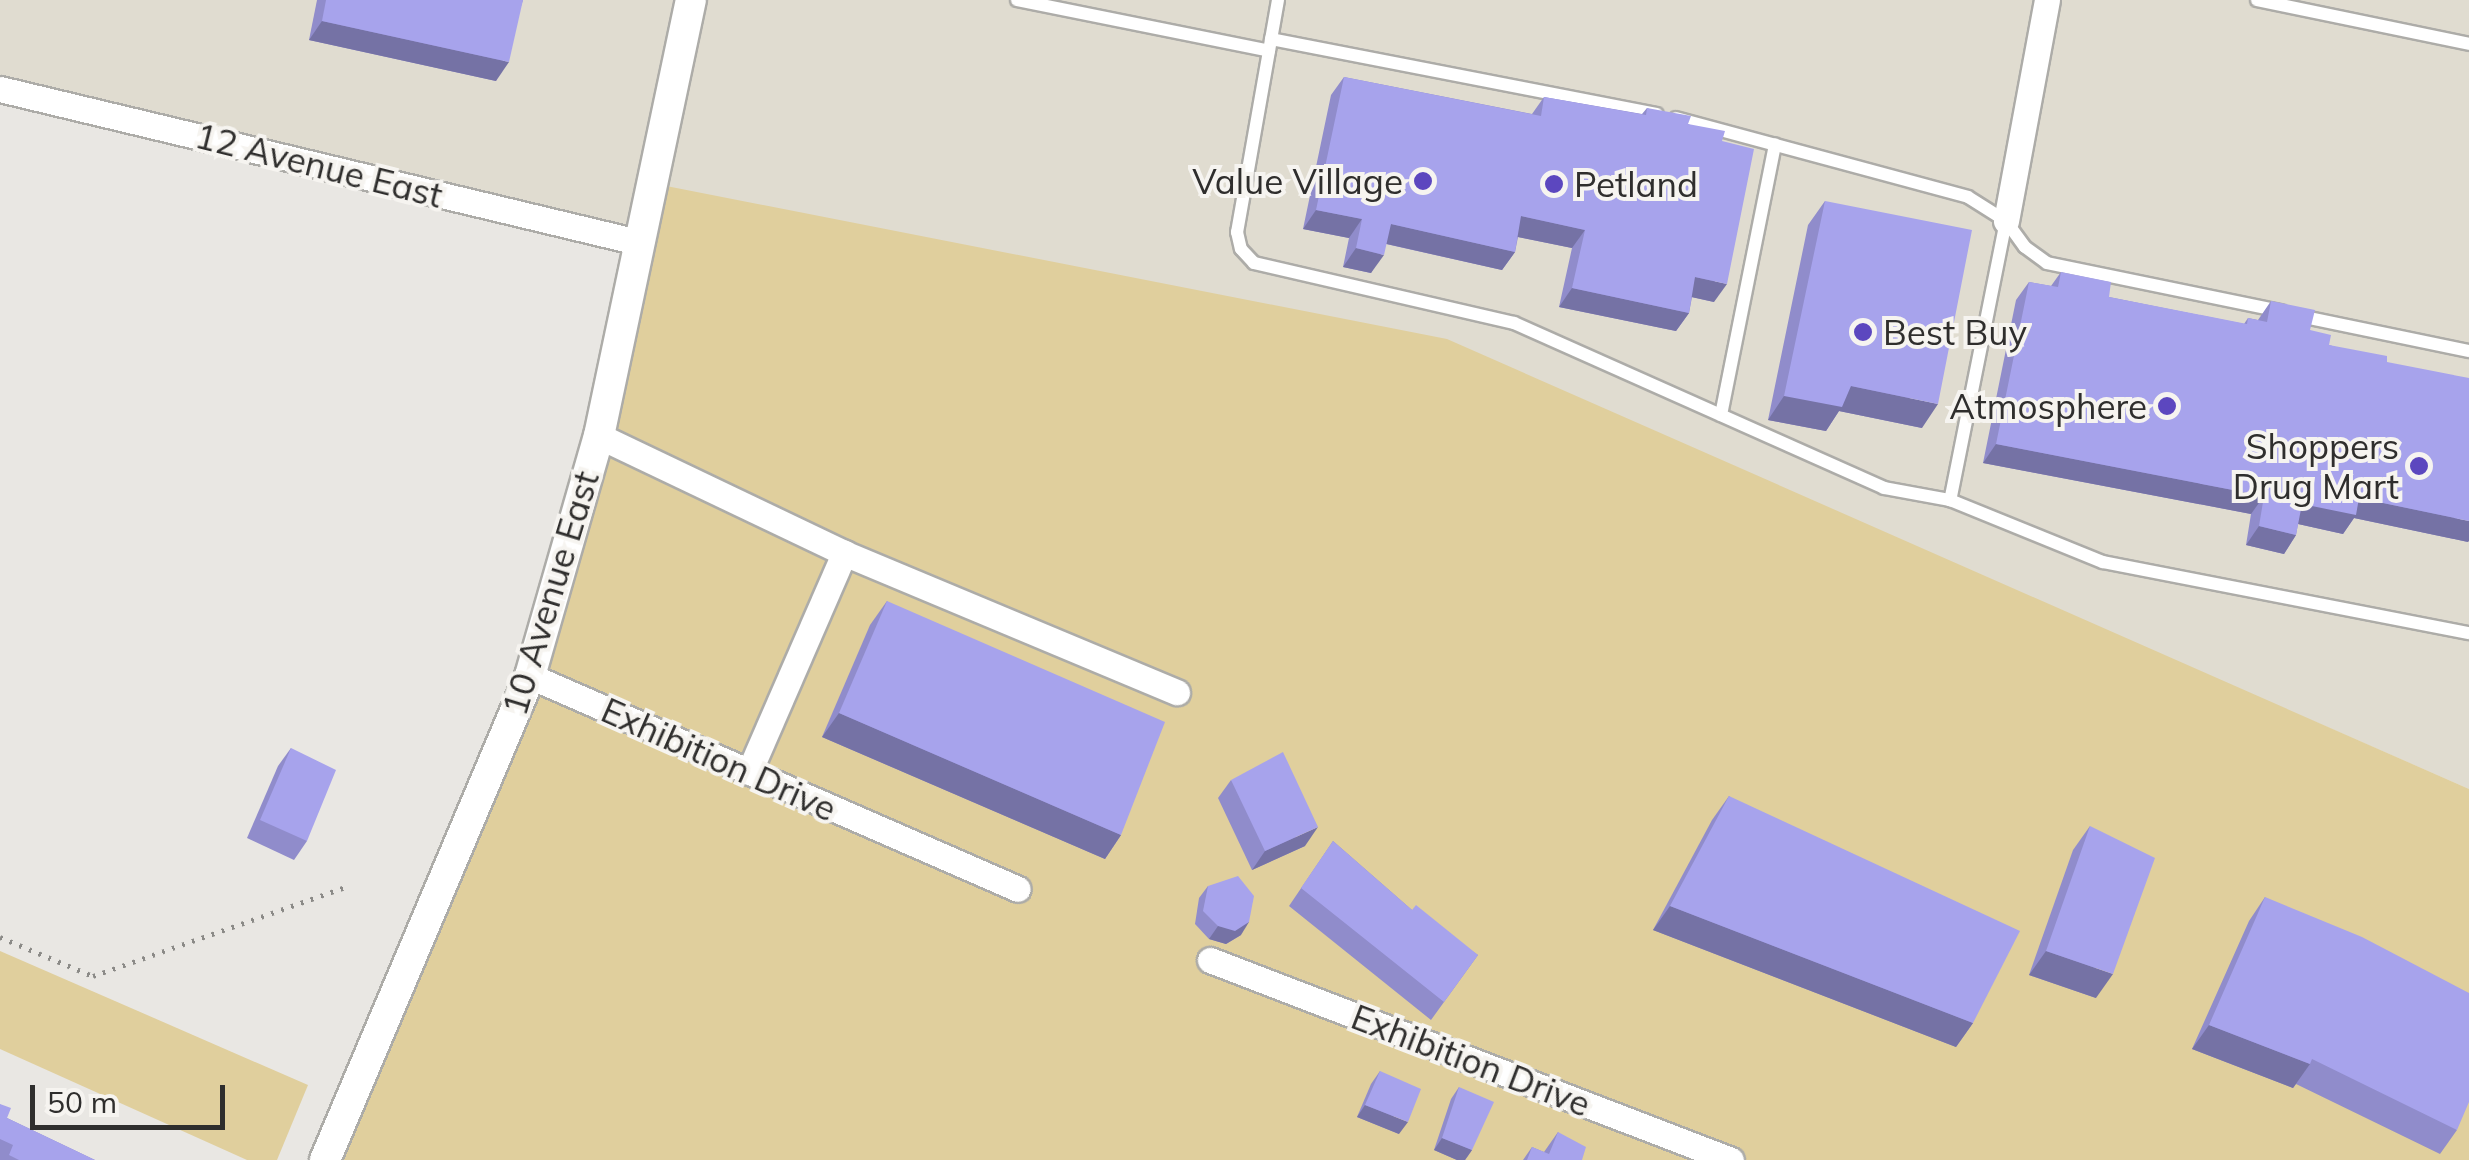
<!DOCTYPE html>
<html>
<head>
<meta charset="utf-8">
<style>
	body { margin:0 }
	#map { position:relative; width:2469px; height:1160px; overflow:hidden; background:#e9e7e3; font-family:Mulish,sans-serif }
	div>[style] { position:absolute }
	.built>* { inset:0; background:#e0dcd0 }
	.green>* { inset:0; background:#e0cf9d }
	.path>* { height:5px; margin-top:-2.5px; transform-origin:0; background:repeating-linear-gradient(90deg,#8b8a87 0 2.5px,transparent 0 10.5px) }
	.roads { filter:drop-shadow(2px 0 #adaca8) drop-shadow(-2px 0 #adaca8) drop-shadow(0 2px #adaca8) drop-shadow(0 -2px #adaca8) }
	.service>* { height:12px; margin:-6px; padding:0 6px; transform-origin:6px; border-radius:6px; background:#fff }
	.minor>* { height:25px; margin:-12.5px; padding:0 12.5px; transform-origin:12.5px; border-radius:12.5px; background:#fff }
	.tertiary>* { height:30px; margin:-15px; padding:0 15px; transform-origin:15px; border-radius:15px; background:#fff }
	.wall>* { inset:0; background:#908ccb }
	.shaded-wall>* { inset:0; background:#7572a5 }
	.building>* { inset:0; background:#a7a3ec }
	.dots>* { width:28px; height:28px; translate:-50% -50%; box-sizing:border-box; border:5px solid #f6f4f0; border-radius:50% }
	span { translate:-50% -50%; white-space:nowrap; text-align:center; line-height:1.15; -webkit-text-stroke:8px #f6f4f0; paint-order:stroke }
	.street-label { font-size:35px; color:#2f2e2d }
	.poi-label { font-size:35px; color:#2f2e2d }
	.right { translate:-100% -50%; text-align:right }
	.left { translate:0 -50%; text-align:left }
	.scale { position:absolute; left:30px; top:1085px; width:195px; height:45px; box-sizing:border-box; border:5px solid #2f2e2d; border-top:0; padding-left:12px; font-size:30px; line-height:35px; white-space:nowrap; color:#2f2e2d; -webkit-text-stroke:8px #f6f4f0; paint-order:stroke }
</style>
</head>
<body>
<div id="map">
	<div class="built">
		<i style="clip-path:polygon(0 0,682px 0,638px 242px,0 89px)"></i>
		<i style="clip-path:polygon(691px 0,2469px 0,2469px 789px,2316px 722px,651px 183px)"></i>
	</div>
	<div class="green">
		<i style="clip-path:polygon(651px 183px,1447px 339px,2469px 789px,2469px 1160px,330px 1160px,536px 686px)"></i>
		<i style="clip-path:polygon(0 951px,308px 1085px,277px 1160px,247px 1160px,0 1049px)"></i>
	</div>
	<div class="path">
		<i style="left:0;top:937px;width:101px;rotate:22.8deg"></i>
		<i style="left:93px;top:976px;width:268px;rotate:-19.4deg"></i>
	</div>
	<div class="roads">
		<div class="service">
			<i style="left:1017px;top:0;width:257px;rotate:11.4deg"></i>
			<i style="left:1278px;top:0;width:236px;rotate:100deg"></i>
			<i style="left:1237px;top:232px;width:17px;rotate:77deg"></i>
			<i style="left:1241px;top:249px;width:19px;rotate:47deg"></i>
			<i style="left:1254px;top:263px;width:267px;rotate:13deg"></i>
			<i style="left:1514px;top:323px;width:405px;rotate:24deg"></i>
			<i style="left:1884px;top:488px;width:67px;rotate:10.3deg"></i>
			<i style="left:2257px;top:0;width:217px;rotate:11.7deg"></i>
			<i style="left:1271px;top:39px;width:393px;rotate:11deg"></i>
			<i style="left:1676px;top:118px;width:302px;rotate:15.1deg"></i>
			<i style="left:1968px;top:197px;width:45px;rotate:32.3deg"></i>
			<i style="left:2006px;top:221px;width:32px;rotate:54deg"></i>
			<i style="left:2025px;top:247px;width:27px;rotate:36deg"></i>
			<i style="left:2047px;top:263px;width:239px;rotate:11.6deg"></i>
			<i style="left:2006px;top:221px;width:285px;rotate:101.3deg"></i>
			<i style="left:1950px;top:500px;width:165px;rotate:22.1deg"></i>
			<i style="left:2103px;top:562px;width:373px;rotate:11deg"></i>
			<i style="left:2300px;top:316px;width:173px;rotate:11.7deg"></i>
			<i style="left:1721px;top:415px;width:276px;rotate:-78.7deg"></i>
		</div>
		<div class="minor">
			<i style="left:0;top:89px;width:656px;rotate:13.49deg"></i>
			<i style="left:2006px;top:221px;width:225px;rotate:-79.5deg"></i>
			<i style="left:599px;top:436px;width:272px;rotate:25.5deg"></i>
			<i style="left:844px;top:553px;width:361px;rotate:22.7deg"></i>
			<i style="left:530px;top:676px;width:532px;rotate:23.58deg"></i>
			<i style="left:749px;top:772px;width:239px;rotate:-66.5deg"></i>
			<i style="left:1210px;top:960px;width:558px;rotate:21deg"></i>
		</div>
		<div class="tertiary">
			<i style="left:325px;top:1160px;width:526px;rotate:-67.04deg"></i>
			<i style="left:530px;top:676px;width:250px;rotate:-74deg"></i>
			<i style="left:599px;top:436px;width:446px;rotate:-78.1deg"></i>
		</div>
	</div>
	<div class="wall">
		<i style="clip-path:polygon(317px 0,523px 0,496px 81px,309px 40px)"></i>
		<i style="clip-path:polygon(1344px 77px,1532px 114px,1544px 97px,1642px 114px,1647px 108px,1688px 124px,1722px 141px,1714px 302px,1692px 297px,1689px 313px,1676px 331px,1559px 307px,1572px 248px,1518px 237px,1515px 252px,1502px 270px,1386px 244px,1371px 273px,1343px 267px,1349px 238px,1303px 229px,1331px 95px)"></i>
		<i style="clip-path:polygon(1825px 201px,1922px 428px,1839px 411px,1826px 431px,1768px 420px,1808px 225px)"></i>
		<i style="clip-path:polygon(2061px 272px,2109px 297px,2244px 324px,2248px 318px,2258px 320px,2271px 301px,2329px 345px,2387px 362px,2468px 542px,2354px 518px,2343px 534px,2298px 524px,2296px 535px,2284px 554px,2246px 545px,2251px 514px,1983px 463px,2016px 300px,2029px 282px,2051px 286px)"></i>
		<i style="clip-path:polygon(887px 601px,1121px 835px,1105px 859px,822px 737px,870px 625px)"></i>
		<i style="clip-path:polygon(291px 748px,307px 841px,294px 860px,247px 838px,278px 766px)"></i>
		<i style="clip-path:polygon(1231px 780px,1305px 846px,1252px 870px,1218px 798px)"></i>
		<i style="clip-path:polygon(1729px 796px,1973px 1023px,1956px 1047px,1653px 930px,1712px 820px)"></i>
		<i style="clip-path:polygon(2090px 826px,2096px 998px,2029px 975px,2073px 850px)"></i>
		<i style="clip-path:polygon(1333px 841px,1412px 910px,1478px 955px,1431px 1020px,1289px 906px)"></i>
		<i style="clip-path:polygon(1208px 886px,1241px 935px,1226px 944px,1209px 939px,1195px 924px,1199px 898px)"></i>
		<i style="clip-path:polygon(2265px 897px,2457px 1130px,2440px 1154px,2296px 1084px,2293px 1088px,2192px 1049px,2249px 921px)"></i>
		<i style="clip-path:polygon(1380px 1071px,1399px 1134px,1357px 1117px,1371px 1084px)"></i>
		<i style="clip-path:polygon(1459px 1087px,1472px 1150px,1465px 1160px,1457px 1160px,1434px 1150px,1451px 1099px)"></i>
		<i style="clip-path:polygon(0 1104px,7px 1118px,95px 1160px,0 1160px)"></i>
		<i style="clip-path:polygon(1558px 1132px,1582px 1160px,1523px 1160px,1532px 1147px,1544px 1152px)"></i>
	</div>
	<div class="shaded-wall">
		<i style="clip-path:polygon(322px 21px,509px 62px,496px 81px,309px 40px)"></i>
		<i style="clip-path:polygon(1316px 210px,1362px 219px,1349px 238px,1303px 229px)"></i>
		<i style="clip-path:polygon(1521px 216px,1585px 230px,1572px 248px,1508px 235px)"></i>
		<i style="clip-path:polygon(1391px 224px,1515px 252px,1502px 270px,1378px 242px)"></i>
		<i style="clip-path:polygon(1356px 248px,1384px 255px,1371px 273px,1343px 267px)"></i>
		<i style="clip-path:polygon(1695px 277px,1727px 284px,1714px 302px,1682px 295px)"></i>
		<i style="clip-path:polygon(1572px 288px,1689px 313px,1676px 331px,1559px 307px)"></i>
		<i style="clip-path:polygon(1851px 386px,1938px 404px,1922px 428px,1839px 411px,1826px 431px,1768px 420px,1784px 396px)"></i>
		<i style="clip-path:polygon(1996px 444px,2264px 496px,2251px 514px,1983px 463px)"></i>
		<i style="clip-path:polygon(2359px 498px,2469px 521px,2469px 541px,2468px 542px,2354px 518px,2343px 534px,2289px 522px,2302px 504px)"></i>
		<i style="clip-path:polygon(2259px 526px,2296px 535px,2284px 554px,2246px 545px)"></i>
		<i style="clip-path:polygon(839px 713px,1121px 835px,1105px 859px,822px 737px)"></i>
		<i style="clip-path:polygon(1318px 827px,1305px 846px,1252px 870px,1265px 851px)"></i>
		<i style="clip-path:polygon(1670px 906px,1973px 1023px,1956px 1047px,1653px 930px)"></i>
		<i style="clip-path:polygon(1249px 922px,1241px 935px,1226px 944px,1209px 939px,1218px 926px)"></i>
		<i style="clip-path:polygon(2046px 951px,2113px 974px,2096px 998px,2029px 975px)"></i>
		<i style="clip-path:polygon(2209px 1025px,2310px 1064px,2293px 1088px,2192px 1049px)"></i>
		<i style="clip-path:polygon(1365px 1105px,1408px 1122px,1399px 1134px,1357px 1117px)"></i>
		<i style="clip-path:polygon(1442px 1138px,1472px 1150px,1465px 1160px,1457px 1160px,1434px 1150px)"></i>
	</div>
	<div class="building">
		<i style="clip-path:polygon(326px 0,523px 0,509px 62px,322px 21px)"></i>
		<i style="clip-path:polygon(1344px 77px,1541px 116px,1544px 97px,1646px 115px,1647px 108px,1691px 116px,1688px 124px,1725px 131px,1722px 141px,1754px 149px,1727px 284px,1695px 277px,1689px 313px,1572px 288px,1585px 230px,1521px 216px,1515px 252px,1391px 224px,1384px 255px,1356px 248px,1362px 219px,1316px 210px)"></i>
		<i style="clip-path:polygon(1825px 201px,1972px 230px,1938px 404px,1851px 386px,1842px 407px,1784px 396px)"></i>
		<i style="clip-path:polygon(2061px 272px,2111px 282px,2109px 297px,2247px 324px,2248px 318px,2267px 322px,2271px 301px,2315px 310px,2310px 330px,2331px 335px,2329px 345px,2387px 356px,2387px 362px,2469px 378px,2469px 521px,2359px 498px,2356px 515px,2302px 504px,2296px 535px,2259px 526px,2264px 496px,1996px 444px,2029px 282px,2058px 287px)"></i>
		<i style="clip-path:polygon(887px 601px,1165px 722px,1121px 835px,839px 713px)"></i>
		<i style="clip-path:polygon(291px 748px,336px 770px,307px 841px,260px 820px)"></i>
		<i style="clip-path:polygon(1283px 752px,1318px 827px,1265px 851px,1231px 780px)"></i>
		<i style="clip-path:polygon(1729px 796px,2020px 931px,1973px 1023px,1670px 906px)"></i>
		<i style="clip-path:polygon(2090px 826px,2155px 858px,2113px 974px,2046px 951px)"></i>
		<i style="clip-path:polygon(1333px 841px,1412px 910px,1416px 905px,1478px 955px,1444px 1002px,1301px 888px)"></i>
		<i style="clip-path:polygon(1238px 876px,1254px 896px,1249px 922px,1235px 931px,1218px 926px,1203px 911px,1208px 886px)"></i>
		<i style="clip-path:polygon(2265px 897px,2362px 937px,2469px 993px,2469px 1102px,2457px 1130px,2312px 1059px,2310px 1064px,2209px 1025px)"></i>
		<i style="clip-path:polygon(1380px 1071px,1421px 1089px,1408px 1122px,1365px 1105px)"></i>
		<i style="clip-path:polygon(1459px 1087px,1494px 1102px,1472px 1150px,1442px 1138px)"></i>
		<i style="clip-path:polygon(0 1104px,11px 1108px,7px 1118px,95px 1160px,19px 1160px,9px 1155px,13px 1145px,0 1139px)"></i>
		<i style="clip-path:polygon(1558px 1132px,1586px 1147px,1582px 1160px,1527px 1160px,1532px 1147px,1549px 1154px)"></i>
	</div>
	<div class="dots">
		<i style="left:1423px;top:181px;background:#5c47bf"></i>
		<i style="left:1554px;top:184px;background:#5c47bf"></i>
		<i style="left:1863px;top:332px;background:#5c47bf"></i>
		<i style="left:2167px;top:406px;background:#5c47bf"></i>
		<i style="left:2419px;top:466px;background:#5c47bf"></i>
	</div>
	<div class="street-label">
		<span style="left:319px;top:165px;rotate:14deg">12 Avenue East</span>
		<span style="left:550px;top:593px;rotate:-73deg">10 Avenue East</span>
		<span style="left:719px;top:759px;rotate:24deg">Exhibition Drive</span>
		<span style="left:1471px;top:1060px;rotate:21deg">Exhibition Drive</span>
	</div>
	<div class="poi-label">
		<span class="right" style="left:1403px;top:181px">Value Village</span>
		<span class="left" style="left:1574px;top:184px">Petland</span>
		<span class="left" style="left:1883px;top:332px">Best Buy</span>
		<span class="right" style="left:2147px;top:406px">Atmosphere</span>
		<span class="right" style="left:2399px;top:466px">Shoppers<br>Drug Mart</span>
	</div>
	<div class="scale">50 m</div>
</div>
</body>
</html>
